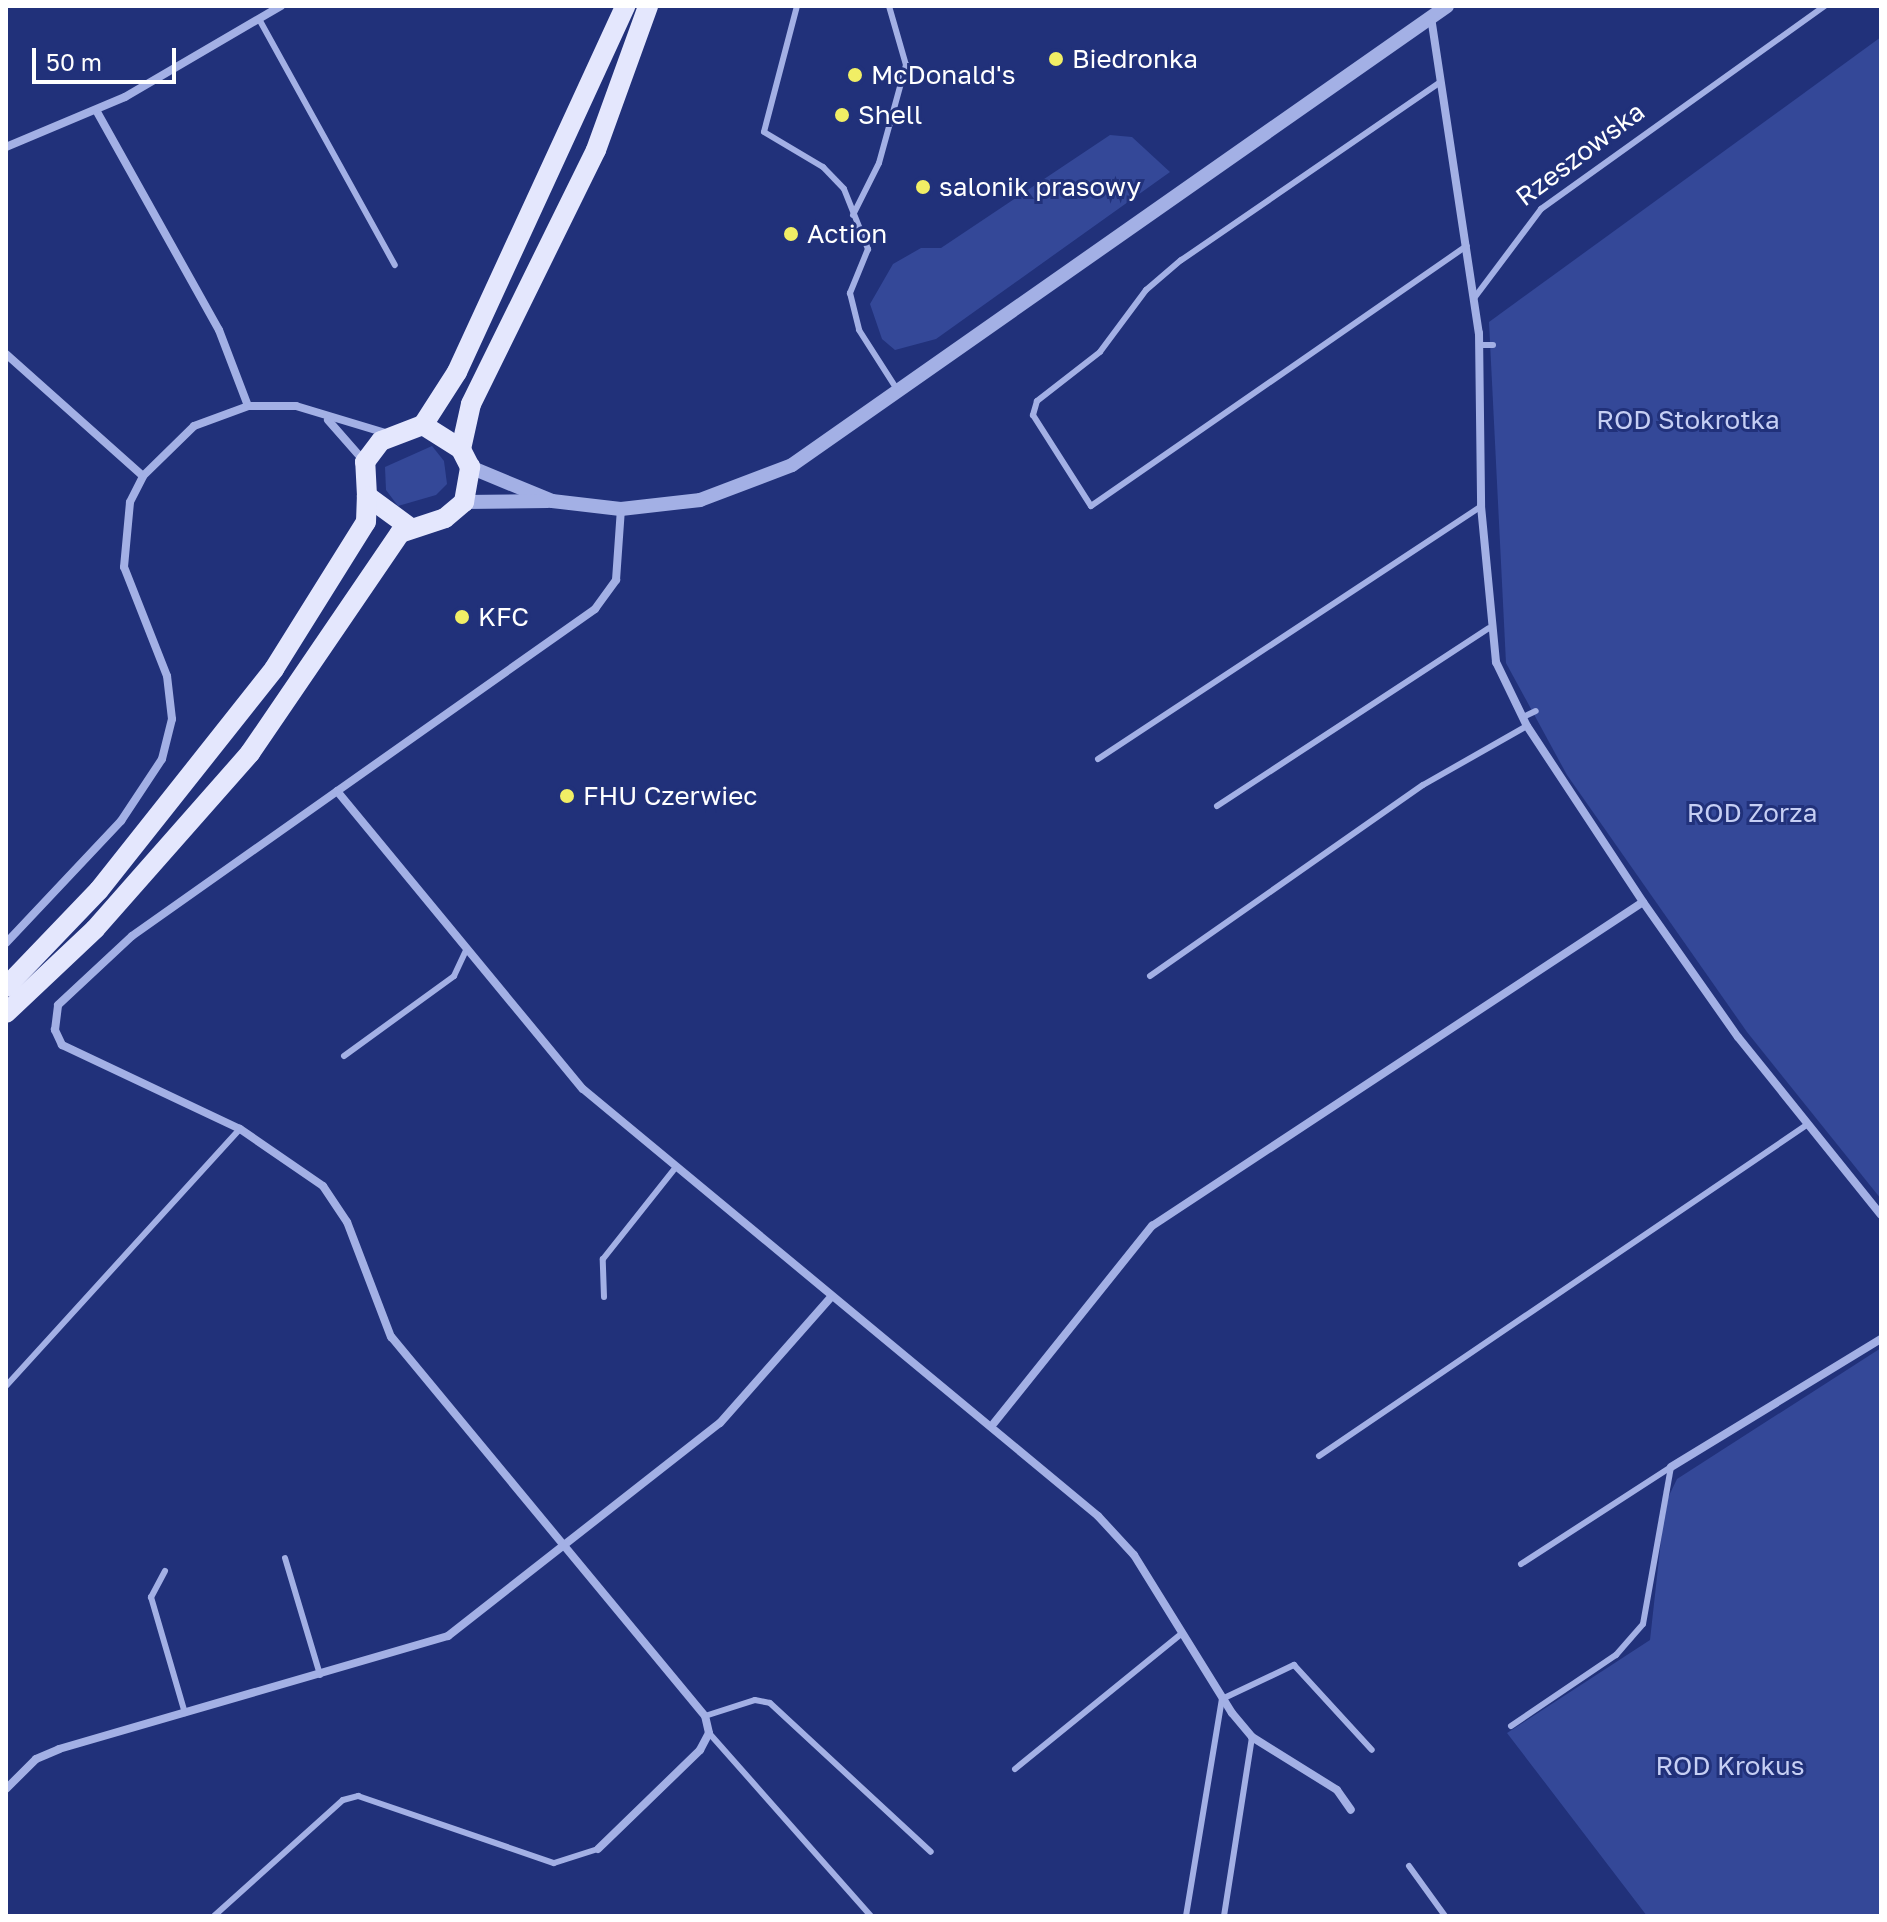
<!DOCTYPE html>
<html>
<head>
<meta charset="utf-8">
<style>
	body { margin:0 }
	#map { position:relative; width:1887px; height:1922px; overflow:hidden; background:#21317a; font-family:"Golos Text",sans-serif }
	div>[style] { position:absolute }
	.green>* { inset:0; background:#344898 }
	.service>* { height:6px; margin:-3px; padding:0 3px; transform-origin:3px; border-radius:3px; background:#a3b0e5 }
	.minor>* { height:8px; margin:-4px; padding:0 4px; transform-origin:4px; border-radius:4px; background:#a3b0e5 }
	.tertiary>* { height:14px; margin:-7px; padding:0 7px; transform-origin:7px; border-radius:7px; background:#a3b0e5 }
	.primary>* { height:20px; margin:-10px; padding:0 10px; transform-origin:10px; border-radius:10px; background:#e4e7fd }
	.dots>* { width:22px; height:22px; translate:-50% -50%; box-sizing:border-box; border:4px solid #21317a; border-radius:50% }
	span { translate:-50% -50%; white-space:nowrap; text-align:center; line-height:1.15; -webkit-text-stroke:6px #21317a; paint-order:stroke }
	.poi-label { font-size:26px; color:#fff }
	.left { translate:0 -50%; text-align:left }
	.street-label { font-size:26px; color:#fff }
	.park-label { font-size:26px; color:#c6cff4 }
	.frame { position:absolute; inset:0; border:8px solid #fff; pointer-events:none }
	.scale { position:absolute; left:32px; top:48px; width:144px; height:36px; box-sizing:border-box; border:4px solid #fff; border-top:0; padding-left:10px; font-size:24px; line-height:28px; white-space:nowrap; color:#fff; -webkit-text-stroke:6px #21317a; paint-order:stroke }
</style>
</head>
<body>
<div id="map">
	<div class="green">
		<i style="clip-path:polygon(1881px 37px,1881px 1199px,1747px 1032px,1567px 775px,1506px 663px,1489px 322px)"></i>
		<i style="clip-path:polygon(1110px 135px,1132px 137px,1170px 172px,936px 339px,895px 350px,882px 339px,870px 304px,893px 264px,921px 248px,941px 248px)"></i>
		<i style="clip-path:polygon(432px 446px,444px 461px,447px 484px,436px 495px,398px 506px,386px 490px,385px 467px)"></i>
		<i style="clip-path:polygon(1881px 1348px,1881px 1916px,1647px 1916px,1507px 1733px,1650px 1640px,1665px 1504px,1677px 1479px)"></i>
	</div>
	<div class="service">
		<i style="left:797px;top:6px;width:130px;rotate:104.7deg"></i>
		<i style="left:764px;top:132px;width:69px;rotate:30.7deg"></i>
		<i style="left:823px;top:167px;width:30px;rotate:46deg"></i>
		<i style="left:844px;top:189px;width:65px;rotate:68.2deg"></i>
		<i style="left:868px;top:249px;width:48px;rotate:112.2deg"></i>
		<i style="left:850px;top:293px;width:38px;rotate:76deg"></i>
		<i style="left:859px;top:330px;width:72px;rotate:57.4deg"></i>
		<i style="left:259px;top:19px;width:281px;rotate:61.1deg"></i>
		<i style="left:1439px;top:83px;width:313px;rotate:145.5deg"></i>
		<i style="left:1181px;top:260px;width:46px;rotate:139.4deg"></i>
		<i style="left:1146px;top:290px;width:77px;rotate:126.6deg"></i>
		<i style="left:1100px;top:352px;width:80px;rotate:142.1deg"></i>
		<i style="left:1037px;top:401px;width:15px;rotate:106deg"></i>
		<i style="left:1033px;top:415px;width:108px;rotate:57.5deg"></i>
		<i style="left:1091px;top:506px;width:457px;rotate:-34.7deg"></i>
		<i style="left:853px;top:215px;width:58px;rotate:-63.4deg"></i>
		<i style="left:879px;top:163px;width:102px;rotate:-74.6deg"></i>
		<i style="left:906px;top:65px;width:61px;rotate:-106.1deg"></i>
		<i style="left:1475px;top:297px;width:110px;rotate:-53.1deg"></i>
		<i style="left:1541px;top:209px;width:349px;rotate:-35.6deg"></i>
		<i style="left:1480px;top:345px;width:13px"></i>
		<i style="left:1523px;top:717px;width:14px;rotate:-25deg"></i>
		<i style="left:1098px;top:759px;width:459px;rotate:-33.4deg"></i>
		<i style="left:1217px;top:806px;width:325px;rotate:-33.2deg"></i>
		<i style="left:1150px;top:976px;width:333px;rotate:-35deg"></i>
		<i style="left:1423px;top:785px;width:120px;rotate:-29.6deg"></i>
		<i style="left:344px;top:1056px;width:136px;rotate:-36deg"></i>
		<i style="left:454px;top:976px;width:31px;rotate:-65deg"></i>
		<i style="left:604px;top:1297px;width:38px;rotate:-92deg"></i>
		<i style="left:603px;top:1259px;width:117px;rotate:-51.6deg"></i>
		<i style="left:6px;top:1386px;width:348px;rotate:-47.7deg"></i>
		<i style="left:1319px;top:1456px;width:591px;rotate:-34.17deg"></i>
		<i style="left:285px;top:1558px;width:122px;rotate:73.3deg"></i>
		<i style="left:1521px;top:1564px;width:179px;rotate:-32.9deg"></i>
		<i style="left:165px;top:1571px;width:30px;rotate:118deg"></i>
		<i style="left:151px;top:1597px;width:121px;rotate:73.7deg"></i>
		<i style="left:705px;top:1716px;width:52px;rotate:-17.7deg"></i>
		<i style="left:755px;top:1700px;width:15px;rotate:11deg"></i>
		<i style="left:770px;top:1703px;width:219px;rotate:42.8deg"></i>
		<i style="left:1511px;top:1726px;width:127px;rotate:-34.1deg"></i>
		<i style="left:1616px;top:1655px;width:41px;rotate:-48.9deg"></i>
		<i style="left:1643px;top:1624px;width:159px;rotate:-79.9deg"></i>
		<i style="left:709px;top:1733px;width:244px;rotate:48.5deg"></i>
		<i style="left:1015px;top:1769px;width:213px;rotate:-39.1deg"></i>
		<i style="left:1409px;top:1866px;width:62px;rotate:54.2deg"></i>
		<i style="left:214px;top:1916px;width:173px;rotate:-42deg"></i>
		<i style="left:343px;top:1800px;width:16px;rotate:-15deg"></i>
		<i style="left:358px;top:1796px;width:207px;rotate:18.9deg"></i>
		<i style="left:554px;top:1863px;width:46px;rotate:-17.7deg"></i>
		<i style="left:1186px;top:1916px;width:220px;rotate:-80.6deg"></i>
		<i style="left:1222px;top:1699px;width:80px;rotate:-25.3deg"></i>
		<i style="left:1294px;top:1665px;width:115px;rotate:47.5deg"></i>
		<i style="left:1224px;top:1916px;width:181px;rotate:-81.1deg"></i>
	</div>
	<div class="minor">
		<i style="left:1431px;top:17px;width:320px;rotate:81.4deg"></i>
		<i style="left:1479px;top:333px;width:173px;rotate:89.3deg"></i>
		<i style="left:1481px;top:506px;width:157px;rotate:84.5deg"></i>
		<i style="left:1496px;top:662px;width:71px;rotate:64.2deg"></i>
		<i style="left:1527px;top:726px;width:211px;rotate:56.6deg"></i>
		<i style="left:1643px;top:902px;width:165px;rotate:54.9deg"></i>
		<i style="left:1738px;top:1037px;width:228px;rotate:51.2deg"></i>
		<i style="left:96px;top:110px;width:252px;rotate:60.8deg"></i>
		<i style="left:219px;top:330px;width:81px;rotate:69.1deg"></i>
		<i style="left:6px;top:147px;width:129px;rotate:-22.8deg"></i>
		<i style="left:125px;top:97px;width:181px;rotate:-30.3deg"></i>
		<i style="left:6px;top:354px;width:183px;rotate:41.7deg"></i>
		<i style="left:328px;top:420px;width:55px;rotate:48.7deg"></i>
		<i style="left:337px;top:791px;width:386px;rotate:50.5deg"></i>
		<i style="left:583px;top:1089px;width:669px;rotate:39.66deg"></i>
		<i style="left:1098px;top:1516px;width:53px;rotate:47.3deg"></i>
		<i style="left:1134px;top:1555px;width:186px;rotate:58.2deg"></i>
		<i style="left:1232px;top:1713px;width:31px;rotate:50deg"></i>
		<i style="left:1252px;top:1737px;width:100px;rotate:31.9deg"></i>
		<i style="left:1337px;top:1790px;width:24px;rotate:55deg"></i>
		<i style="left:6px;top:943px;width:168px;rotate:-46.7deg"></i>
		<i style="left:121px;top:821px;width:74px;rotate:-56.5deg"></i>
		<i style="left:162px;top:759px;width:41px;rotate:-76deg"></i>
		<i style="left:172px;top:719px;width:43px;rotate:-96.6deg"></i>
		<i style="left:167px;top:676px;width:117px;rotate:-111.5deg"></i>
		<i style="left:124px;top:567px;width:65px;rotate:-84.7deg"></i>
		<i style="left:130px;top:502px;width:29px;rotate:-63deg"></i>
		<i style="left:143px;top:476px;width:71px;rotate:-44.4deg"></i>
		<i style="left:194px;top:426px;width:58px;rotate:-20.3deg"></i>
		<i style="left:248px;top:406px;width:48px"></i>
		<i style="left:296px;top:406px;width:97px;rotate:16.8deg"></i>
		<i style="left:994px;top:1423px;width:253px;rotate:-51.3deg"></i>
		<i style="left:1152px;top:1226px;width:588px;rotate:-33.42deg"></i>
		<i style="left:1671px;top:1467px;width:246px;rotate:-31.4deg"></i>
		<i style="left:6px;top:1789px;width:42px;rotate:-45deg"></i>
		<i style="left:36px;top:1759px;width:25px;rotate:-23deg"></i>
		<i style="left:59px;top:1749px;width:405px;rotate:-16.2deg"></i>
		<i style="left:448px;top:1636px;width:345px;rotate:-38.1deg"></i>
		<i style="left:720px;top:1423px;width:169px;rotate:-48.6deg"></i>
		<i style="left:598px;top:1849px;width:142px;rotate:-44.1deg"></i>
		<i style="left:700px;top:1750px;width:19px;rotate:-62deg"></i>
		<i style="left:709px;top:1733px;width:17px;rotate:-103deg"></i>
		<i style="left:705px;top:1716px;width:492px;rotate:-129.6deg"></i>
		<i style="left:391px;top:1337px;width:123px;rotate:-110.9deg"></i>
		<i style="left:347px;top:1222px;width:43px;rotate:-123.7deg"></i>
		<i style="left:323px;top:1186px;width:101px;rotate:-145.5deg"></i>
		<i style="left:240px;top:1129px;width:197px;rotate:-154.7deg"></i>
		<i style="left:62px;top:1045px;width:17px;rotate:-115deg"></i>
		<i style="left:55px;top:1030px;width:25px;rotate:-83deg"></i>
		<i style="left:58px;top:1005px;width:101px;rotate:-43deg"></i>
		<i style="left:132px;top:936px;width:567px;rotate:-35.23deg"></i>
		<i style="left:595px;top:609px;width:36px;rotate:-54deg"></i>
		<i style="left:616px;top:580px;width:71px;rotate:-86deg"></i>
	</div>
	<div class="tertiary">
		<i style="left:470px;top:467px;width:89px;rotate:22.5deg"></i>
		<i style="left:552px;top:501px;width:69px;rotate:6.6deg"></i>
		<i style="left:621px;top:509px;width:80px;rotate:-6.5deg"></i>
		<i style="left:700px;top:500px;width:98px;rotate:-20.8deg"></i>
		<i style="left:792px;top:465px;width:800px;rotate:-35.02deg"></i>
		<i style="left:464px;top:502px;width:84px;rotate:-0.7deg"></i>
	</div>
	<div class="primary">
		<i style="left:461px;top:449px;width:46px;rotate:-77.5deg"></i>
		<i style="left:471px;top:404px;width:283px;rotate:-63.8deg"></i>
		<i style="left:596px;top:150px;width:153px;rotate:-70.1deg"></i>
		<i style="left:408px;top:526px;width:51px;rotate:-143.8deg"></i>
		<i style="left:367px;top:496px;width:34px;rotate:-93deg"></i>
		<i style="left:365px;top:462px;width:26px;rotate:-53deg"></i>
		<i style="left:381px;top:441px;width:45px;rotate:-20.9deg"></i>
		<i style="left:423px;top:425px;width:63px;rotate:-57.3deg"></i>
		<i style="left:457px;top:372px;width:403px;rotate:-65.3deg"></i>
		<i style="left:6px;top:987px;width:134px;rotate:-46.2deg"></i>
		<i style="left:99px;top:890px;width:282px;rotate:-51.6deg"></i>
		<i style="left:274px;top:669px;width:173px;rotate:-58deg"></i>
		<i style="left:366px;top:522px;width:26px;rotate:-88deg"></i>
		<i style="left:6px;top:1013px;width:122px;rotate:-43.3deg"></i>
		<i style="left:95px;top:929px;width:235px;rotate:-48.6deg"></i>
		<i style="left:250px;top:753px;width:266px;rotate:-55.7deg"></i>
		<i style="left:400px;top:533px;width:47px;rotate:-18.4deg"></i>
		<i style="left:445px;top:518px;width:25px;rotate:-40deg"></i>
		<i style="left:464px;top:502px;width:36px;rotate:-80deg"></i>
		<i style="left:470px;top:467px;width:20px;rotate:-117deg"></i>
		<i style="left:461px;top:449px;width:45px;rotate:-147.7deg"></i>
	</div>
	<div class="dots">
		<i style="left:1056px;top:59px;background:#f1ee65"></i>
		<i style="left:855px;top:75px;background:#f1ee65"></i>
		<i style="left:842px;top:115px;background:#f1ee65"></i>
		<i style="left:923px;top:187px;background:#f1ee65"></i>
		<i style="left:791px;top:234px;background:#f1ee65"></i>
		<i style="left:462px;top:617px;background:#f1ee65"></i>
		<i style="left:567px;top:796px;background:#f1ee65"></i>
	</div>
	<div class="poi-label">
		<span class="left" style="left:1072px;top:59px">Biedronka</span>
		<span class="left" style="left:871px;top:75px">McDonald's</span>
		<span class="left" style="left:858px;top:115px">Shell</span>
		<span class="left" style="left:939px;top:187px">salonik prasowy</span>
		<span class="left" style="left:807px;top:234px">Action</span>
		<span class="left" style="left:478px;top:617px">KFC</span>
		<span class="left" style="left:583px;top:796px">FHU Czerwiec</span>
	</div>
	<div class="street-label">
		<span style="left:1580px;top:154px;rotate:-37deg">Rzeszowska</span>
	</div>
	<div class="park-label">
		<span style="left:1688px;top:420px">ROD Stokrotka</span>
		<span style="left:1752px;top:813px">ROD Zorza</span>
		<span style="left:1730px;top:1766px">ROD Krokus</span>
	</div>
	<div class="frame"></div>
	<div class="scale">50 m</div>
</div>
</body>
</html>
